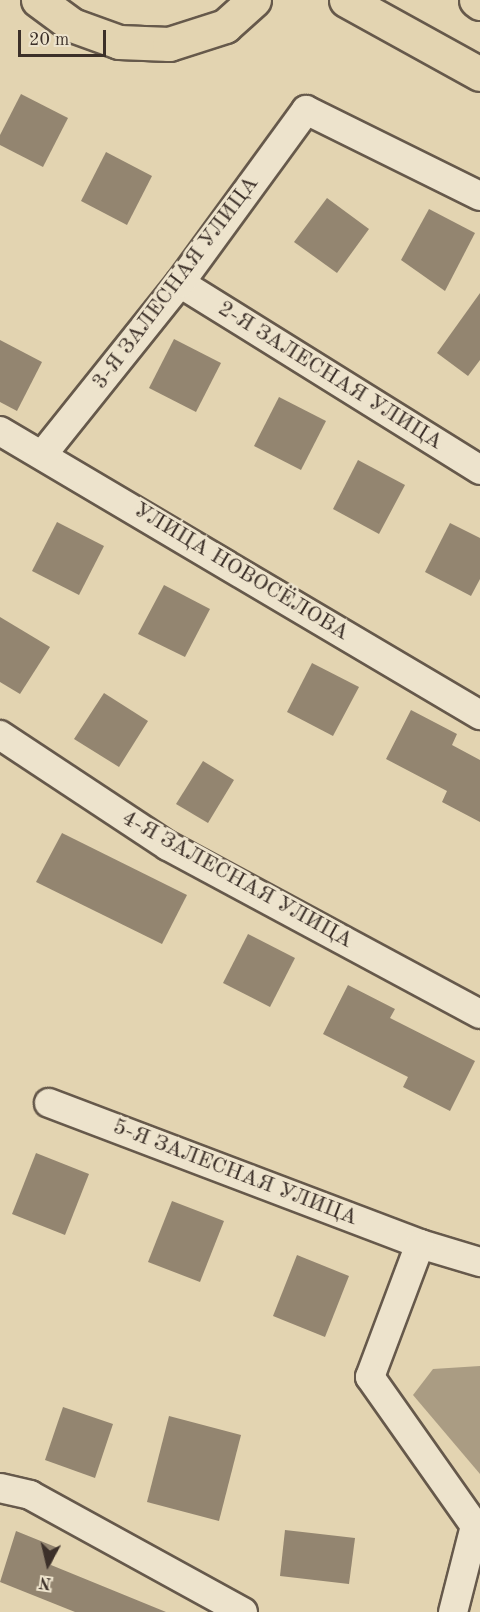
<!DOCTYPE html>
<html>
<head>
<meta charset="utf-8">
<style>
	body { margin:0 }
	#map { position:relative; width:480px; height:1612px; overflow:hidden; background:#e3d4b1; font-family:"Old Standard TT",serif }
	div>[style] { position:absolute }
	.water>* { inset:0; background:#aa9c83 }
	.building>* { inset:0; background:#938570 }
	.roads { filter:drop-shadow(2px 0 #66594b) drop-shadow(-2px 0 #66594b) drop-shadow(0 2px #66594b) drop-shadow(0 -2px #66594b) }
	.street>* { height:28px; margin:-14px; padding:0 14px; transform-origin:14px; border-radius:14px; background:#ede3cc }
	.primary>* { height:33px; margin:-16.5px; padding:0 16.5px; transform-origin:16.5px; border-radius:16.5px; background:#e3d4b1 }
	span { translate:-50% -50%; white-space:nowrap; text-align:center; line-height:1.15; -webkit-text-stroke:6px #ede3cc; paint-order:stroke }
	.street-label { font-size:22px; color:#3c3029 }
	.north { position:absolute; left:18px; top:1534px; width:60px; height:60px; -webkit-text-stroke:4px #ede3cc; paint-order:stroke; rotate:188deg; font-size:16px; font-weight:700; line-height:24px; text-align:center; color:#3c3029 }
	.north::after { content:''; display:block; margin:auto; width:21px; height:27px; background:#3c3029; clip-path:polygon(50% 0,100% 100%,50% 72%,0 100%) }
	.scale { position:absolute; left:18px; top:30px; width:88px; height:27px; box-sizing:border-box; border:3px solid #3c3029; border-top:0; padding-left:8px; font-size:18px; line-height:21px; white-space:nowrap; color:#3c3029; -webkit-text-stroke:4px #ede3cc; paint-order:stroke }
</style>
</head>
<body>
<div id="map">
	<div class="water">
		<i style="clip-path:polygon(480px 1366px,480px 1474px,413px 1395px,433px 1369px)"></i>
	</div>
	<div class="building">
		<i style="clip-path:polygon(21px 94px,68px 118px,43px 167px,0 145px,0 135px)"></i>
		<i style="clip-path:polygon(106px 152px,152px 176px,127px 225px,81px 201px)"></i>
		<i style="clip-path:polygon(327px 198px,369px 229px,337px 273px,294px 242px)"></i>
		<i style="clip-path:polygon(429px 209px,475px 233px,445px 291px,401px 260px)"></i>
		<i style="clip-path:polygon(480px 293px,480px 360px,468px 376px,437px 353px)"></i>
		<i style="clip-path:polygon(174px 339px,221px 363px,196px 412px,149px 388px)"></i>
		<i style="clip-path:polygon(0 340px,42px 362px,17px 411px,0 402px)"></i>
		<i style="clip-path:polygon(279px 397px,326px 421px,301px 470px,254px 446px)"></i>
		<i style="clip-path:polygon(358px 460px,405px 485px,379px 534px,333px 509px)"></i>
		<i style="clip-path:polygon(57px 522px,104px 546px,79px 595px,32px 571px)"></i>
		<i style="clip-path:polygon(450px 523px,480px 538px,480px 579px,471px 596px,425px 572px)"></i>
		<i style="clip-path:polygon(164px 585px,210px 609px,185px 657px,138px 634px)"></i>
		<i style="clip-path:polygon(0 617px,50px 647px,20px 694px,0 682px)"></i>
		<i style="clip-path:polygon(312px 663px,359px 687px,333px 736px,287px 712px)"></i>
		<i style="clip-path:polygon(104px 693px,148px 721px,119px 767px,74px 739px)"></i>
		<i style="clip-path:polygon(411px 710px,457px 734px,452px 745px,480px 760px,480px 822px,442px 802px,447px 791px,386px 759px)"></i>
		<i style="clip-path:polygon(203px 761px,234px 780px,208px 823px,176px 804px)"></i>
		<i style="clip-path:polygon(62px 833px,187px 895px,162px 944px,36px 882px)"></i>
		<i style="clip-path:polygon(248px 934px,295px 958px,270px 1007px,223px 983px)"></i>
		<i style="clip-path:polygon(348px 985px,395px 1009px,390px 1018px,475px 1061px,450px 1111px,403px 1087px,408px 1077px,323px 1034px)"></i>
		<i style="clip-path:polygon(36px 1153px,89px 1174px,65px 1235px,12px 1214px)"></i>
		<i style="clip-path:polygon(172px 1201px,224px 1221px,200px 1282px,148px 1262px)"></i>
		<i style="clip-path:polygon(297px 1255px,349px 1276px,325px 1337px,273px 1316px)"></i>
		<i style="clip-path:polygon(63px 1407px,113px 1424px,95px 1478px,45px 1460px)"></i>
		<i style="clip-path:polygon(169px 1416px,241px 1435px,219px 1521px,147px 1502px)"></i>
		<i style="clip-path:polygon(285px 1530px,355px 1538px,349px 1584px,280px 1576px)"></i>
		<i style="clip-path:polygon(16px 1531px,58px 1548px,51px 1565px,166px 1612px,75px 1612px,0 1582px)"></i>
	</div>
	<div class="roads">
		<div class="street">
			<i style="left:180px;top:283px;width:354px;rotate:31.9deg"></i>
			<i style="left:0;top:431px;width:558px;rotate:30.61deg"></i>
			<i style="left:43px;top:454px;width:219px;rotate:-51.3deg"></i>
			<i style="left:180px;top:283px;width:214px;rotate:-53.9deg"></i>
			<i style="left:306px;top:110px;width:194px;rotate:26.3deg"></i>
			<i style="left:0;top:735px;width:201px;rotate:33.5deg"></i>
			<i style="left:168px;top:846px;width:354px;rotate:28.3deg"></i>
			<i style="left:49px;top:1103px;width:397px;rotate:20.8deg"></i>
			<i style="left:420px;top:1244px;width:63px;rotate:16.7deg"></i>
			<i style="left:420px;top:1244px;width:142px;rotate:110.6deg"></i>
			<i style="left:370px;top:1377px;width:182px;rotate:54.8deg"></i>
			<i style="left:475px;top:1526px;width:89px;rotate:104.3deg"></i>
			<i style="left:0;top:1488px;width:31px;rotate:13deg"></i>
			<i style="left:30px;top:1495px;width:243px;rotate:28.8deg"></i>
		</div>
		<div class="primary">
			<i style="left:38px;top:0;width:42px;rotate:36.3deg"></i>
			<i style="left:72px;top:25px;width:50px;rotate:19.9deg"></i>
			<i style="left:119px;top:42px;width:50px;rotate:2.3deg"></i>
			<i style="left:169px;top:44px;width:59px;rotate:-17.8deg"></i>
			<i style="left:225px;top:26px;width:39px;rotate:-42deg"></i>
			<i style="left:346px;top:0;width:153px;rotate:28.9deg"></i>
			<i style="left:476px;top:0;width:5px;rotate:37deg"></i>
		</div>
	</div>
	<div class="street-label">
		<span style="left:176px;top:283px;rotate:-53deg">3-Я ЗАЛЕСНАЯ УЛИЦА</span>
		<span style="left:330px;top:376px;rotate:32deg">2-Я ЗАЛЕСНАЯ УЛИЦА</span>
		<span style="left:241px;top:572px;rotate:31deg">УЛИЦА НОВОСЁЛОВА</span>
		<span style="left:237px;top:880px;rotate:29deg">4-Я ЗАЛЕСНАЯ УЛИЦА</span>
		<span style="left:235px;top:1173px;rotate:21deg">5-Я ЗАЛЕСНАЯ УЛИЦА</span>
	</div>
	<div class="north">N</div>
	<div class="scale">20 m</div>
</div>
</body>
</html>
